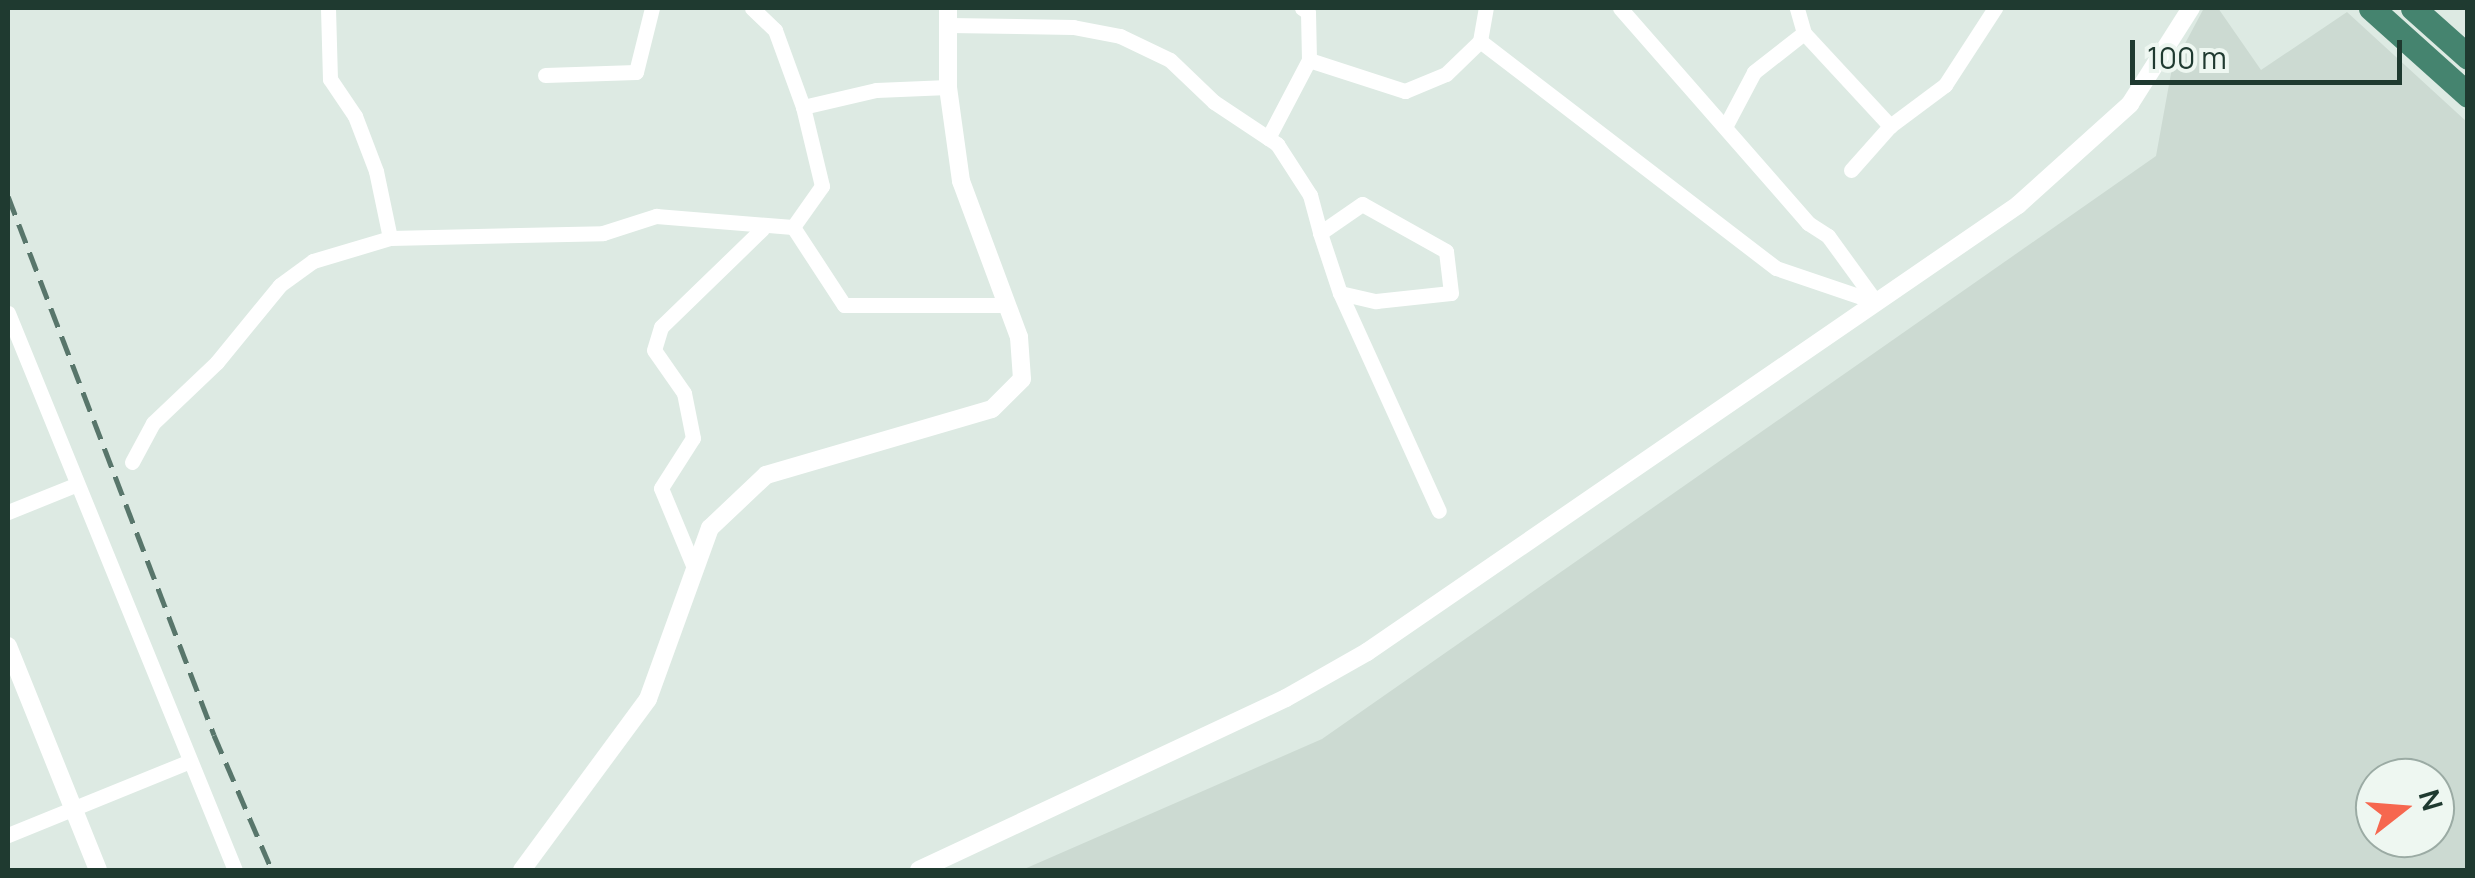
<!DOCTYPE html>
<html>
<head>
<meta charset="utf-8">
<style>
	body { margin:0 }
	#map { position:relative; width:2475px; height:878px; overflow:hidden; background:#ddeae3; font-family:Manrope,sans-serif }
	div>[style] { position:absolute }
	.built>* { inset:0; background:#ccdad2 }
	.minor>* { height:15px; margin:-7.5px; padding:0 7.5px; transform-origin:7.5px; border-radius:7.5px; background:#fff }
	.tertiary>* { height:18px; margin:-9px; padding:0 9px; transform-origin:9px; border-radius:9px; background:#fff }
	.trunk>* { height:25px; margin:-12.5px; padding:0 12.5px; transform-origin:12.5px; border-radius:12.5px; background:#45846f }
	.rail>* { height:5px; margin-top:-2.5px; transform-origin:0; background:repeating-linear-gradient(90deg,#58766b 0 20px,transparent 0 30px) }
	span { translate:-50% -50%; white-space:nowrap; text-align:center; line-height:1.15; -webkit-text-stroke:9px #eef7f1; paint-order:stroke }
	.frame { position:absolute; inset:0; border:10px solid #1f3a30; pointer-events:none }
	.north { position:absolute; left:2355px; top:758px; width:100px; height:100px; box-sizing:border-box; background:#eef7f1; border:2px solid #9baba4; border-radius:50%; rotate:73deg; font-size:28px; font-weight:700; line-height:40px; text-align:center; color:#1f3a30 }
	.north::after { content:''; display:block; margin:auto; width:35px; height:45px; background:#f6674f; clip-path:polygon(50% 0,100% 100%,50% 72%,0 100%) }
	.scale { position:absolute; left:2130px; top:40px; width:272px; height:45px; box-sizing:border-box; border:5px solid #1f3a30; border-top:0; padding-left:12px; font-size:30px; line-height:35px; white-space:nowrap; color:#1f3a30; -webkit-text-stroke:8px #eef7f1; paint-order:stroke }
</style>
</head>
<body>
<div id="map">
	<div class="built">
		<i style="clip-path:polygon(evenodd,2204px 8px,2218px 8px,2261px 70px,2347px 12px,2467px 122px,2467px 870px,1022px 870px,1322px 739px,2156px 156px,2172px 68px,2204px 8px,2375px 778px,2435px 778px,2435px 838px,2375px 838px,2375px 778px)"></i>
	</div>
	<div class="minor">
		<i style="left:328px;top:8px;width:71px;rotate:88.4deg"></i>
		<i style="left:330px;top:79px;width:45px;rotate:56deg"></i>
		<i style="left:355px;top:116px;width:59px;rotate:69.1deg"></i>
		<i style="left:376px;top:171px;width:68px;rotate:78.2deg"></i>
		<i style="left:752px;top:8px;width:32px;rotate:44deg"></i>
		<i style="left:775px;top:30px;width:82px;rotate:70deg"></i>
		<i style="left:1302px;top:8px;width:7px;rotate:34deg"></i>
		<i style="left:1308px;top:12px;width:48px;rotate:88.8deg"></i>
		<i style="left:1309px;top:60px;width:101px;rotate:17.9deg"></i>
		<i style="left:1405px;top:91px;width:44px;rotate:-22.5deg"></i>
		<i style="left:1446px;top:74px;width:47px;rotate:-44.1deg"></i>
		<i style="left:1480px;top:41px;width:373px;rotate:37.5deg"></i>
		<i style="left:1776px;top:268px;width:106px;rotate:18.8deg"></i>
		<i style="left:1620px;top:8px;width:286px;rotate:48.8deg"></i>
		<i style="left:1808px;top:223px;width:24px;rotate:33deg"></i>
		<i style="left:1828px;top:236px;width:82px;rotate:54deg"></i>
		<i style="left:949px;top:25px;width:124px;rotate:0.9deg"></i>
		<i style="left:1073px;top:27px;width:48px;rotate:10.8deg"></i>
		<i style="left:1120px;top:36px;width:55px;rotate:25.6deg"></i>
		<i style="left:1170px;top:60px;width:61px;rotate:43.7deg"></i>
		<i style="left:1214px;top:102px;width:76px;rotate:33.7deg"></i>
		<i style="left:1277px;top:144px;width:61px;rotate:57.1deg"></i>
		<i style="left:1310px;top:195px;width:39px;rotate:75deg"></i>
		<i style="left:1320px;top:233px;width:63px;rotate:71.6deg"></i>
		<i style="left:1340px;top:293px;width:37px;rotate:13deg"></i>
		<i style="left:1376px;top:301px;width:75px;rotate:-6.1deg"></i>
		<i style="left:1451px;top:293px;width:42px;rotate:-96.8deg"></i>
		<i style="left:1446px;top:251px;width:96px;rotate:-150.8deg"></i>
		<i style="left:1362px;top:204px;width:51px;rotate:145.4deg"></i>
		<i style="left:1804px;top:33px;width:127px;rotate:47.2deg"></i>
		<i style="left:1890px;top:126px;width:69px;rotate:-36.7deg"></i>
		<i style="left:1945px;top:85px;width:92px;rotate:-57deg"></i>
		<i style="left:1480px;top:41px;width:34px;rotate:-80deg"></i>
		<i style="left:545px;top:75px;width:91px;rotate:-1.9deg"></i>
		<i style="left:636px;top:72px;width:66px;rotate:-76deg"></i>
		<i style="left:1725px;top:127px;width:62px;rotate:-62.2deg"></i>
		<i style="left:1754px;top:72px;width:63px;rotate:-38deg"></i>
		<i style="left:1804px;top:33px;width:26px;rotate:-106deg"></i>
		<i style="left:1268px;top:138px;width:88px;rotate:-62.3deg"></i>
		<i style="left:1851px;top:170px;width:59px;rotate:-48.4deg"></i>
		<i style="left:793px;top:227px;width:93px;rotate:56.8deg"></i>
		<i style="left:844px;top:305px;width:161px"></i>
		<i style="left:1340px;top:293px;width:239px;rotate:65.6deg"></i>
		<i style="left:8px;top:313px;width:601px;rotate:67.83deg"></i>
		<i style="left:132px;top:462px;width:44px;rotate:-61.7deg"></i>
		<i style="left:153px;top:423px;width:88px;rotate:-43.6deg"></i>
		<i style="left:217px;top:362px;width:99px;rotate:-50.7deg"></i>
		<i style="left:280px;top:285px;width:41px;rotate:-36deg"></i>
		<i style="left:313px;top:261px;width:80px;rotate:-16.6deg"></i>
		<i style="left:390px;top:238px;width:213px;rotate:-1.3deg"></i>
		<i style="left:603px;top:233px;width:56px;rotate:-17.8deg"></i>
		<i style="left:656px;top:216px;width:137px;rotate:4.6deg"></i>
		<i style="left:793px;top:227px;width:50px;rotate:-54.7deg"></i>
		<i style="left:822px;top:186px;width:81px;rotate:-103.5deg"></i>
		<i style="left:803px;top:107px;width:75px;rotate:-13.1deg"></i>
		<i style="left:876px;top:90px;width:72px;rotate:-2.4deg"></i>
		<i style="left:8px;top:512px;width:72px;rotate:-21.9deg"></i>
		<i style="left:693px;top:565px;width:83px;rotate:-112.6deg"></i>
		<i style="left:661px;top:488px;width:59px;rotate:-57.4deg"></i>
		<i style="left:693px;top:438px;width:46px;rotate:-101.3deg"></i>
		<i style="left:684px;top:393px;width:52px;rotate:-124.9deg"></i>
		<i style="left:654px;top:350px;width:24px;rotate:-73deg"></i>
		<i style="left:661px;top:327px;width:141px;rotate:-44.1deg"></i>
		<i style="left:8px;top:835px;width:191px;rotate:-22.1deg"></i>
	</div>
	<div class="tertiary">
		<i style="left:8px;top:646px;width:241px;rotate:68.1deg"></i>
		<i style="left:522px;top:870px;width:212px;rotate:-53.6deg"></i>
		<i style="left:648px;top:699px;width:182px;rotate:-70.1deg"></i>
		<i style="left:710px;top:528px;width:77px;rotate:-43.4deg"></i>
		<i style="left:766px;top:475px;width:235px;rotate:-16.3deg"></i>
		<i style="left:992px;top:409px;width:42px;rotate:-45deg"></i>
		<i style="left:1022px;top:379px;width:42px;rotate:-94.1deg"></i>
		<i style="left:1019px;top:337px;width:166px;rotate:-110.4deg"></i>
		<i style="left:961px;top:181px;width:95px;rotate:-97.9deg"></i>
		<i style="left:948px;top:87px;width:79px;rotate:-90deg"></i>
		<i style="left:919px;top:870px;width:405px;rotate:-25.1deg"></i>
		<i style="left:1286px;top:698px;width:93px;rotate:-29.6deg"></i>
		<i style="left:1367px;top:652px;width:790px;rotate:-34.47deg"></i>
		<i style="left:2018px;top:205px;width:151px;rotate:-42deg"></i>
		<i style="left:2130px;top:104px;width:114px;rotate:-57.6deg"></i>
	</div>
	<div class="trunk">
		<i style="left:2371px;top:8px;width:130px;rotate:41.9deg"></i>
		<i style="left:2413px;top:8px;width:74px;rotate:41.7deg"></i>
	</div>
	<div class="rail">
		<i style="left:8px;top:196px;width:577px;rotate:69.08deg"></i>
		<i style="left:214px;top:735px;width:147px;rotate:66.8deg"></i>
	</div>
	<div class="frame"></div>
	<div class="north">N</div>
	<div class="scale">100 m</div>
</div>
</body>
</html>
